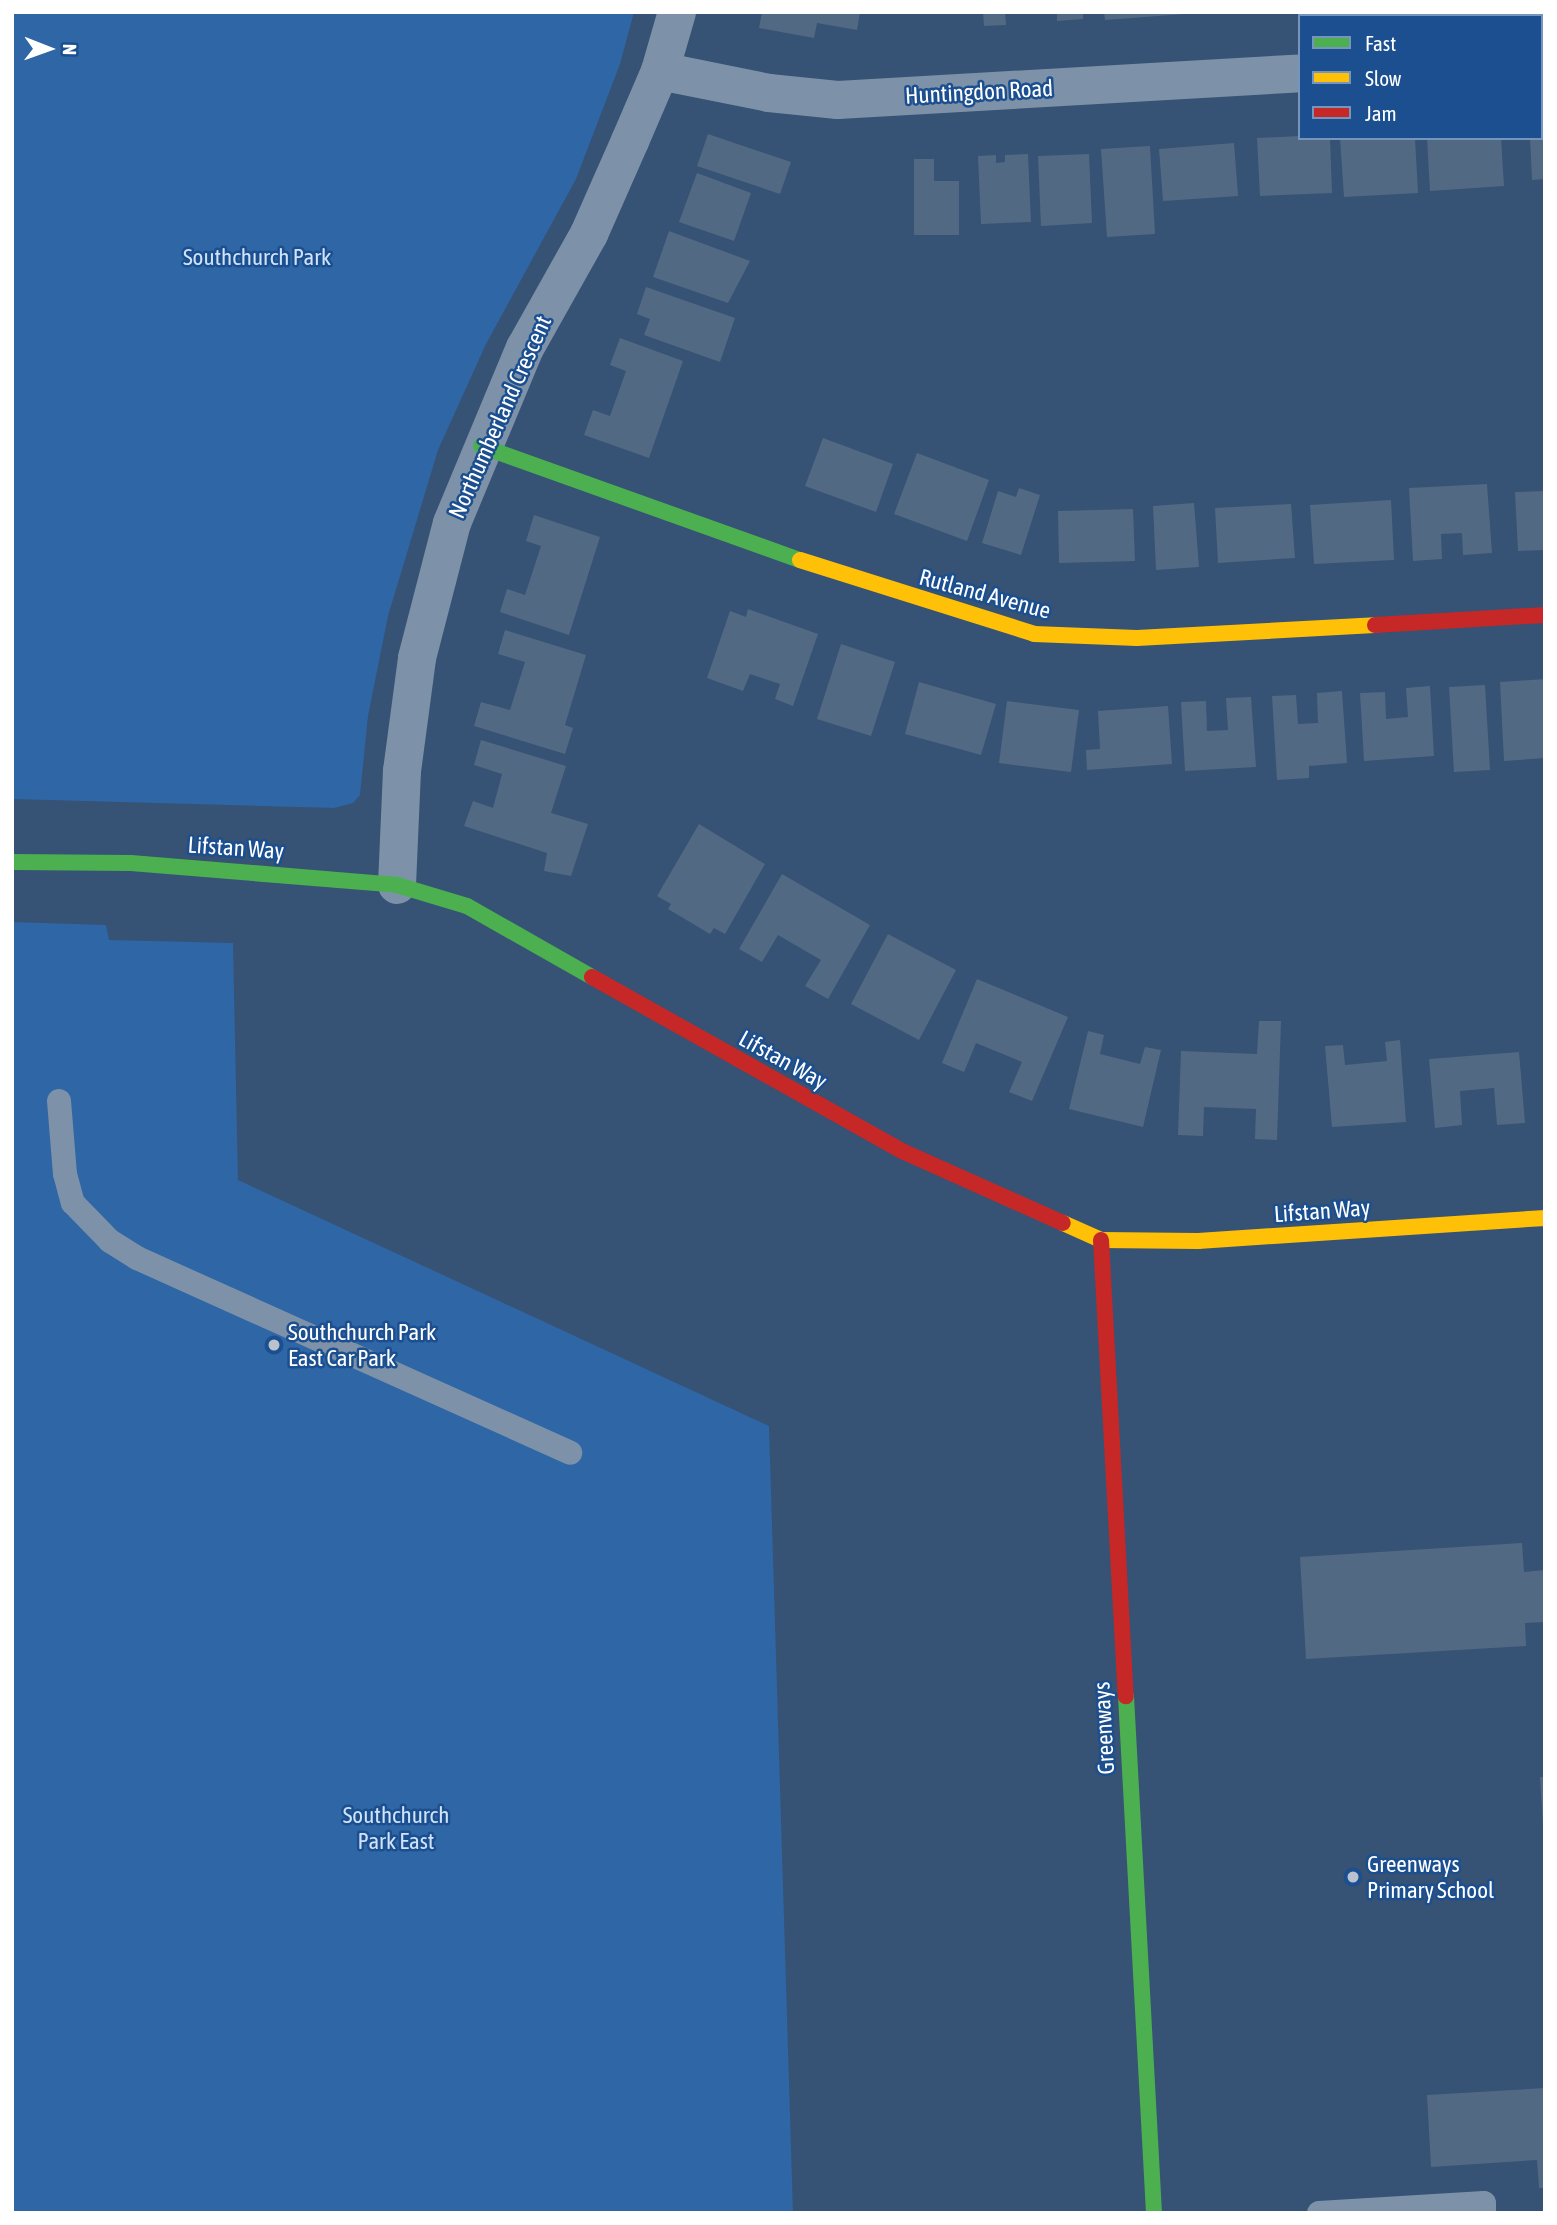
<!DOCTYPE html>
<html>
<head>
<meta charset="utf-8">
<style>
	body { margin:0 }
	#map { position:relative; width:1557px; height:2225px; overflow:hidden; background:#365274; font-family:"Asap Condensed",sans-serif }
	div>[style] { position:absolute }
	.green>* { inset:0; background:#2f66a5 }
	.building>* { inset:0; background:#526984 }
	.lane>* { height:24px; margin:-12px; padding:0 12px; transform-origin:12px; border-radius:12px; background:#7d92a8 }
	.street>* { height:38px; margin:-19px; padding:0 19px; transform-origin:19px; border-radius:19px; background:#7d92a8 }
	.fast>* { height:16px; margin:-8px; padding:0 8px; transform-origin:8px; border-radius:8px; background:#4caf50 }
	.slow>* { height:16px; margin:-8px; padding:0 8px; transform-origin:8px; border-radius:8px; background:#ffc107 }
	.jam>* { height:16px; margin:-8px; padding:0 8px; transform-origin:8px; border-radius:8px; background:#c62828 }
	.dots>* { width:19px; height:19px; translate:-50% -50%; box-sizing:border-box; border:4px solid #1b4f8f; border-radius:50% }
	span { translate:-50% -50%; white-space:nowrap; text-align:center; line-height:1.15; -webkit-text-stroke:5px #1b4f8f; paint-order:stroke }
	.street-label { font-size:23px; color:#fff }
	.park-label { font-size:23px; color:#cfe3fa }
	.poi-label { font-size:23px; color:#fff }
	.left { translate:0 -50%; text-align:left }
	.frame { position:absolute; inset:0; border:14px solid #fff; pointer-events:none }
	.legend { position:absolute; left:1298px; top:14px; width:245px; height:126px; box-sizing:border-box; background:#1b4f8f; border:2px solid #7695bc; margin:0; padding:9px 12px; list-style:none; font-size:21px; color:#fff }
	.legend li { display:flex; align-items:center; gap:14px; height:35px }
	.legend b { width:35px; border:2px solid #7695bc }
	.north { position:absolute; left:14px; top:14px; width:70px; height:70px; -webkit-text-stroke:5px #1b4f8f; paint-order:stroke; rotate:91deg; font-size:19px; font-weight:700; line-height:28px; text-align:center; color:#fff }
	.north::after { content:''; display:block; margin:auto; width:24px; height:32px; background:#fff; clip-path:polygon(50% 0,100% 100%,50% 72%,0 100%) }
</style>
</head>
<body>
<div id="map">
	<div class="green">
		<i style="clip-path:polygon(12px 12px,634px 12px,620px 64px,576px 179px,486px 344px,438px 450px,388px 616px,368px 716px,360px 795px,353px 803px,334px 808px,12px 799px)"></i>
		<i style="clip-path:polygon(12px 922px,106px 925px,109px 940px,233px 943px,238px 1180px,769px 1426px,793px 2213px,12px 2213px)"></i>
	</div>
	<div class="building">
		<i style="clip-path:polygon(762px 12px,860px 12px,857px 30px,817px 23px,814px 38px,759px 28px)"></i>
		<i style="clip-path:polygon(983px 12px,1005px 12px,1006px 25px,984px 26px)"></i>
		<i style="clip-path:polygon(1057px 12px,1083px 12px,1083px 19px,1057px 21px)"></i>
		<i style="clip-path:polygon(1104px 12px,1185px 12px,1185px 14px,1105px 20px)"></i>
		<i style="clip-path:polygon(1541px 123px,1545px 123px,1545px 179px,1532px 180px,1530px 138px,1541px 138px)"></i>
		<i style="clip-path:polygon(708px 134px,791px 162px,780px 194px,697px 166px)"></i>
		<i style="clip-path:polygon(1300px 136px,1330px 138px,1332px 193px,1260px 196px,1257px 138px)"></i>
		<i style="clip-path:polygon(1340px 138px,1415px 138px,1418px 193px,1344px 197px)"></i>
		<i style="clip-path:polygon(1427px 138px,1501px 138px,1504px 186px,1430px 191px)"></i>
		<i style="clip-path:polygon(1234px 143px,1238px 196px,1163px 201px,1159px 149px)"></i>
		<i style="clip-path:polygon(1150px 146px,1155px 234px,1107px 237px,1101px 149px)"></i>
		<i style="clip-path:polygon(1028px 154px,1031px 222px,981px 224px,978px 156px,996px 155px,996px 163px,1005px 162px,1005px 155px)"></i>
		<i style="clip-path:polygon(1089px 154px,1092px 223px,1041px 226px,1038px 156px)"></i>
		<i style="clip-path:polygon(914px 159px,934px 159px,934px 181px,959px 181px,959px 235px,914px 235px)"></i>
		<i style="clip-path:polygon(697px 173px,751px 193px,734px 241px,679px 222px)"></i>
		<i style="clip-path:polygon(669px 231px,750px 261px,728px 303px,653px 277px)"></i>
		<i style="clip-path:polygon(646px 287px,735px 318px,720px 362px,644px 335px,650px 319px,637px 314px)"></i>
		<i style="clip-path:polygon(620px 338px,683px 361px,649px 458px,584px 435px,593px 410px,610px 416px,626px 371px,610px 365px)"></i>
		<i style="clip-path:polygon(823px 438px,893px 464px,876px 512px,805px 486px)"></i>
		<i style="clip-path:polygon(917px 453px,989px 480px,967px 541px,894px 514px)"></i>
		<i style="clip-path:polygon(1487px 484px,1492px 553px,1463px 555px,1462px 533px,1441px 534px,1442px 559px,1413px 561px,1409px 488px)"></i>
		<i style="clip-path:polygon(1019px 488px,1040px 495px,1021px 555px,982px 543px,998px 491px,1016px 497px)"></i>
		<i style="clip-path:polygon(1545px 491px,1545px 550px,1518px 551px,1515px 492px)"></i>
		<i style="clip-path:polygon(1391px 500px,1394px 560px,1314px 564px,1310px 505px)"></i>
		<i style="clip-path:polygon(1194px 503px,1199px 567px,1156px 570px,1153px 506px)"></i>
		<i style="clip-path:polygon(1291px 504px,1295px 558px,1218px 563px,1215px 508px)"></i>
		<i style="clip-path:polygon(1133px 509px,1135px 561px,1059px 563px,1058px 511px)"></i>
		<i style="clip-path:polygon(534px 515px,600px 537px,569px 635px,500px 612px,507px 589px,525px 595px,541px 546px,526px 541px)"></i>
		<i style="clip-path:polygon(748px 609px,818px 634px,793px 706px,775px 699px,780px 684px,750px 674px,743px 691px,707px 678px,730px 611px,746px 617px)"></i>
		<i style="clip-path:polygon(505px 630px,586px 655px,565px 725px,573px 728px,565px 754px,474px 726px,481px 702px,510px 710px,525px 662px,498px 654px)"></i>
		<i style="clip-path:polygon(841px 644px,895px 662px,871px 736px,817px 719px)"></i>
		<i style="clip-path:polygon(1545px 679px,1545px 758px,1504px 761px,1500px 682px)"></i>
		<i style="clip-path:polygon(919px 682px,996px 704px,981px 755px,905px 734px)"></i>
		<i style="clip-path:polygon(1485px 685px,1490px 770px,1454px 772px,1449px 687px)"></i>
		<i style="clip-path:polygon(1430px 686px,1434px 756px,1364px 761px,1360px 693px,1385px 692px,1386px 719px,1408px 717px,1406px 688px)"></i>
		<i style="clip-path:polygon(1342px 691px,1347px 763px,1309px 766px,1309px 778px,1277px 780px,1272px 696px,1296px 695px,1298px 724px,1318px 723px,1317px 693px)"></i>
		<i style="clip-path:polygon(1251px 697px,1256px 767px,1185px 771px,1181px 702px,1206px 701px,1207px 731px,1228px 730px,1226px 698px)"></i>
		<i style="clip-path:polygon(1007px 701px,1079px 710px,1071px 772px,999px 763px)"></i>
		<i style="clip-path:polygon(1168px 706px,1172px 764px,1087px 770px,1086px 750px,1100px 749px,1098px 711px)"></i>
		<i style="clip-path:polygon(481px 740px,566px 766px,551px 813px,588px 824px,571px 876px,544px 871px,547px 853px,464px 826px,473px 801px,493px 808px,502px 774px,474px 765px)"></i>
		<i style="clip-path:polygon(699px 824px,765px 864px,725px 934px,714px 928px,710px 934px,668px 909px,671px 904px,657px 896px)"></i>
		<i style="clip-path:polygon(782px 874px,870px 925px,828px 999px,805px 986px,821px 960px,778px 935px,762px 962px,739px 949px)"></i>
		<i style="clip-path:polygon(888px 934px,956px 970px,919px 1040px,851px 1004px)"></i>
		<i style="clip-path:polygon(977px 979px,1068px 1017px,1032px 1101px,1009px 1092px,1022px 1062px,976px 1043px,964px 1072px,942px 1063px)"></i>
		<i style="clip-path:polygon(1259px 1021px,1281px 1021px,1277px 1140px,1255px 1139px,1256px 1109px,1204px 1107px,1203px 1136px,1178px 1135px,1181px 1051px,1257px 1054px)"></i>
		<i style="clip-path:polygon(1088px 1031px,1104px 1035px,1100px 1054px,1140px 1064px,1145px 1047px,1161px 1050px,1143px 1127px,1069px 1109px)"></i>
		<i style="clip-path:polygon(1400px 1040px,1406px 1122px,1332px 1127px,1325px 1046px,1343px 1045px,1345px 1065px,1387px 1061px,1385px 1042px)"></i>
		<i style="clip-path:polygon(1519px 1052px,1525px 1123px,1497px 1125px,1494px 1088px,1460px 1091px,1462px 1125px,1435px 1128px,1429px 1059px)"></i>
		<i style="clip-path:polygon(1522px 1543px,1524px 1572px,1545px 1570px,1545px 1622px,1525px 1623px,1526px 1646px,1306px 1659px,1300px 1557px)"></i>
		<i style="clip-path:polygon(1540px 1777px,1545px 1777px,1545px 1825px,1543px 1825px)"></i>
		<i style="clip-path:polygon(1545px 2088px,1545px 2188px,1539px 2188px,1537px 2160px,1431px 2167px,1427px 2095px)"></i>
	</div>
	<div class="lane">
		<i style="left:59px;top:1101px;width:73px;rotate:85.3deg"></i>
		<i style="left:65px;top:1174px;width:30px;rotate:75deg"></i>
		<i style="left:73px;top:1203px;width:53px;rotate:45.8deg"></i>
		<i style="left:110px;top:1241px;width:32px;rotate:32deg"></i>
		<i style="left:137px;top:1258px;width:475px;rotate:24.2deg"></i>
		<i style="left:1319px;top:2213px;width:165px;rotate:-3.5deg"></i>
		<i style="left:1484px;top:2203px;width:10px;rotate:90deg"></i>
	</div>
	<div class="street">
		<i style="left:1541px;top:59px;width:4px"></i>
		<i style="left:660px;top:71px;width:111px;rotate:11.4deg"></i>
		<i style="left:769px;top:93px;width:69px;rotate:5.8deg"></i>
		<i style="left:838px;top:100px;width:463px;rotate:-3.3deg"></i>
		<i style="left:397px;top:885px;width:114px;rotate:-87.5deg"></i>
		<i style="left:402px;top:771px;width:114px;rotate:-82.4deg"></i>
		<i style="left:417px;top:658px;width:139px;rotate:-75.5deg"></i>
		<i style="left:452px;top:523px;width:190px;rotate:-67.4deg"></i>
		<i style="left:525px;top:348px;width:131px;rotate:-60.7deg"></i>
		<i style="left:589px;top:234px;width:102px;rotate:-66.2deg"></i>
		<i style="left:630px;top:141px;width:76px;rotate:-66.8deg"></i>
		<i style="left:660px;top:71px;width:61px;rotate:-73.9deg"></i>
	</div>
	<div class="fast">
		<i style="left:481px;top:446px;width:339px;rotate:19.7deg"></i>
		<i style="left:12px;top:862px;width:119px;rotate:0.5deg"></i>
		<i style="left:131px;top:863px;width:267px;rotate:4.7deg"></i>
		<i style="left:397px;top:885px;width:73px;rotate:16.7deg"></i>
		<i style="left:467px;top:906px;width:144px;rotate:29.6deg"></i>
		<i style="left:1126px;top:1696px;width:518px;rotate:86.9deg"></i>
	</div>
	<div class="slow">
		<i style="left:800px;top:560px;width:245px;rotate:17.5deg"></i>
		<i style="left:1034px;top:634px;width:103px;rotate:2.2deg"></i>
		<i style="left:1137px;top:638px;width:238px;rotate:-3.1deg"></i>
		<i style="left:1063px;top:1223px;width:42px;rotate:24.1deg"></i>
		<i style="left:1101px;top:1240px;width:97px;rotate:0.6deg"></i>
		<i style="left:1198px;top:1241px;width:348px;rotate:-3.8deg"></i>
	</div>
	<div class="jam">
		<i style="left:1375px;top:625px;width:170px;rotate:-3.4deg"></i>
		<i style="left:592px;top:977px;width:355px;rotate:29.3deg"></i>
		<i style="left:902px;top:1151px;width:176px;rotate:24.1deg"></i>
		<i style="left:1101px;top:1240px;width:457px;rotate:86.9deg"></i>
	</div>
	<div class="dots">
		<i style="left:274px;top:1345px;background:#b9c2ce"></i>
		<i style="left:1353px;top:1877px;background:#b9c2ce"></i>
	</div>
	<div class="street-label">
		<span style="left:979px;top:92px;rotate:-3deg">Huntingdon Road</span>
		<span style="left:500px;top:417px;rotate:-66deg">Northumberland Crescent</span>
		<span style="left:985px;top:594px;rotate:15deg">Rutland Avenue</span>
		<span style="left:236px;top:848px;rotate:4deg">Lifstan Way</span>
		<span style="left:783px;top:1060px;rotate:29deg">Lifstan Way</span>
		<span style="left:1322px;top:1211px;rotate:-4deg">Lifstan Way</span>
		<span style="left:1104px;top:1728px;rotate:-93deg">Greenways</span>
	</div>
	<div class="park-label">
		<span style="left:257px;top:257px">Southchurch Park</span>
		<span style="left:396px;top:1828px">Southchurch<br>Park East</span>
	</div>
	<div class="poi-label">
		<span class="left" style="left:288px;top:1345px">Southchurch Park<br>East Car Park</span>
		<span class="left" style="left:1367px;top:1877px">Greenways<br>Primary School</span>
	</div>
	<div class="frame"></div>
	<ul class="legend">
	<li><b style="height:9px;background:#4caf50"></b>Fast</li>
	<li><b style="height:9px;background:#ffc107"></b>Slow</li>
	<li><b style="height:9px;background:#c62828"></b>Jam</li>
	</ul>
	<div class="north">N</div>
</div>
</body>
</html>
